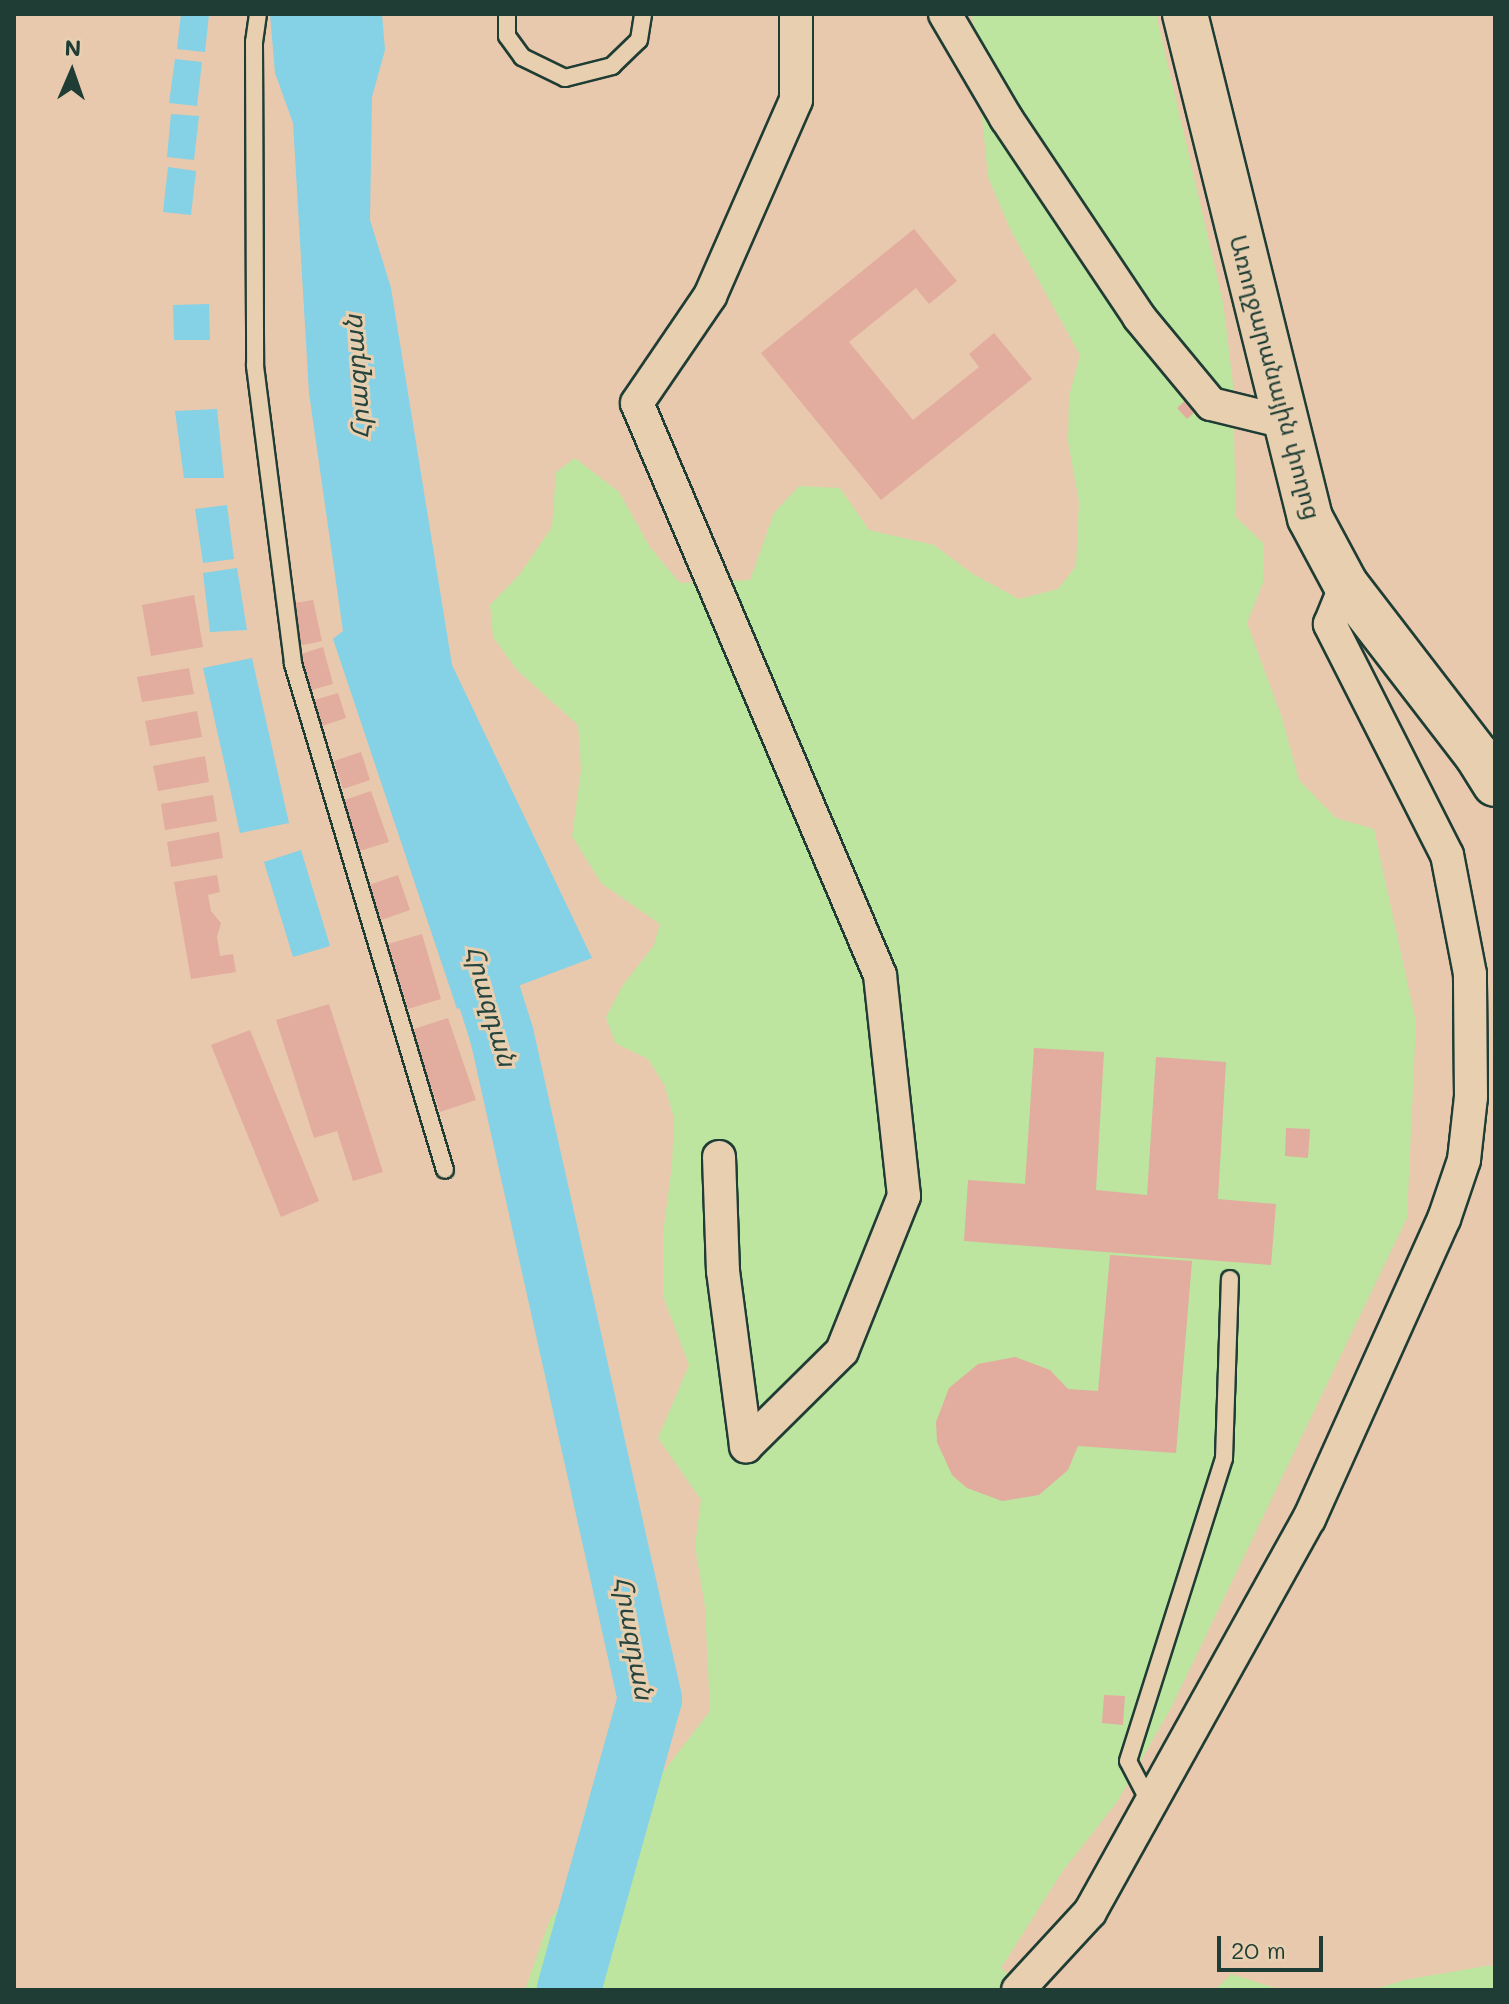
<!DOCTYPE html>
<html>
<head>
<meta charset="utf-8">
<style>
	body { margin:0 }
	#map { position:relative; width:1509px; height:2004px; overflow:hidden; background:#e8c9ad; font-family:Mali,"Noto Sans Armenian",sans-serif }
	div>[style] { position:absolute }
	.green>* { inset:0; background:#bde5a0 }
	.water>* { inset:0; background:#85d1e5 }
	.river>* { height:64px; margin:-32px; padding:0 32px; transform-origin:32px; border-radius:32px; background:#85d1e5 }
	.building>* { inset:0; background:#e2ac9f }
	.roads { filter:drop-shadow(2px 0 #1f3d34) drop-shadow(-2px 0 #1f3d34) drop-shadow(0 2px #1f3d34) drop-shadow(0 -2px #1f3d34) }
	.service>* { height:16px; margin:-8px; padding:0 8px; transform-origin:8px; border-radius:8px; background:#e7cfb0 }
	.minor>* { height:32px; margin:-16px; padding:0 16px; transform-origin:16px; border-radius:16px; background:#e7cfb0 }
	.secondary>* { height:44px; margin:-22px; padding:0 22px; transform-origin:22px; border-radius:22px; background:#e7cfb0 }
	span { translate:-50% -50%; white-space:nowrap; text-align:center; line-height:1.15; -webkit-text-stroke:6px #e7cfb0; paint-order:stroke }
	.street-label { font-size:24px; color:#1f3d34 }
	.water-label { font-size:26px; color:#24443d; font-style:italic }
	.frame { position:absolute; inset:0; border:16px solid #1f3d34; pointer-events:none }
	.north { position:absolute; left:32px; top:32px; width:80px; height:80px; -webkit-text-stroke:6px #e7cfb0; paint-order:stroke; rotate:2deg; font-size:22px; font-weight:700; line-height:32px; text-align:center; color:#1f3d34 }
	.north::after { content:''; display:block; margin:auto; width:28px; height:36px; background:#1f3d34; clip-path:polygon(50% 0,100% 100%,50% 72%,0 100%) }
	.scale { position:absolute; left:1217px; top:1936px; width:106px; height:36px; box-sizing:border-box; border:4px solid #1f3d34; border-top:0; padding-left:10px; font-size:24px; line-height:28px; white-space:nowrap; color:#1f3d34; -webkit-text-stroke:6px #e7cfb0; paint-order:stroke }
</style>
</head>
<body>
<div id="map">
	<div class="green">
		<i style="clip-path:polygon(972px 14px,1156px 14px,1223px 302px,1233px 384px,1236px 517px,1264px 544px,1263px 583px,1247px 623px,1282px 718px,1299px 780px,1336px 818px,1374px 829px,1416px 1022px,1407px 1218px,1171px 1708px,1117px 1802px,1062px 1872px,1001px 1968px,1026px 1990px,525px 1990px,550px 1919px,710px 1711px,705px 1607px,695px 1546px,701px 1500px,658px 1438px,689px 1365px,663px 1296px,663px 1234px,672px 1165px,674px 1119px,665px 1086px,648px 1059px,615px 1043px,606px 1017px,623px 985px,654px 945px,660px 924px,601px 883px,572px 836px,581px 770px,578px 725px,517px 670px,493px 637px,490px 605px,520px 574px,552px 527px,556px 472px,575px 458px,619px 492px,650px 547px,680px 583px,750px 580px,774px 513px,799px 486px,840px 488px,869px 530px,934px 545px,973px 574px,1019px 599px,1058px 589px,1076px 566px,1079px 502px,1068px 441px,1069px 396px,1080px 355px,1010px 229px,988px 177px)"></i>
		<i style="clip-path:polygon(1486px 1966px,1495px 1966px,1495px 1990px,1373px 1990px,1404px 1980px)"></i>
		<i style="clip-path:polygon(1231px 1974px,1272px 1987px,1278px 1990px,1215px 1990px)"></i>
	</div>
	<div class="water">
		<i style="clip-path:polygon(181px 14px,209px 14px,205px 52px,177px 49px)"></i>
		<i style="clip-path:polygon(270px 14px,382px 14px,385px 50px,372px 97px,370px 220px,391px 288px,452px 665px,592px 958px,457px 1009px,333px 639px,343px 631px,309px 393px,293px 123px,275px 73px)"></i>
		<i style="clip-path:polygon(175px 59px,202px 62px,197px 106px,169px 103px)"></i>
		<i style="clip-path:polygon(171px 114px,199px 116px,194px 160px,167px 157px)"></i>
		<i style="clip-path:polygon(168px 167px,196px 171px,191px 215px,163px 212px)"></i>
		<i style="clip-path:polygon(209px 304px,210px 340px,174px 340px,173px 305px)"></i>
		<i style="clip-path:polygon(217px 409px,224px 478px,184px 478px,175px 411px)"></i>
		<i style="clip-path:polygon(227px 505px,234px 559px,203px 563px,195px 509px)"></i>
		<i style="clip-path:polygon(237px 568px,247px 630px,210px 632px,203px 573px)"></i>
		<i style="clip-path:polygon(252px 658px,289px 823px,240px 833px,203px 668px)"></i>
		<i style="clip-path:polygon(301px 850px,330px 946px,293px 957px,264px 862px)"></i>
	</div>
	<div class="river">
		<i style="left:464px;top:916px;width:126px;rotate:72.4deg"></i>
		<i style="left:502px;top:1036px;width:679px;rotate:77.42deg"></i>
		<i style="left:650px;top:1699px;width:302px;rotate:105.6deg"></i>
	</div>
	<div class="building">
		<i style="clip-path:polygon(914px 229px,957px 281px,929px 304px,916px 288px,849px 342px,913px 420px,979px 367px,969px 354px,994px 333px,1032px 379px,881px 500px,761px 353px)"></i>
		<i style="clip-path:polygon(1189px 397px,1199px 408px,1187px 419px,1177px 408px)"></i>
		<i style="clip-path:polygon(194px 595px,203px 647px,151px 656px,142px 605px)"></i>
		<i style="clip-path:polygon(313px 600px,322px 641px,298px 646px,289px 604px)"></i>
		<i style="clip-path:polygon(323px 647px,333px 684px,308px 691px,298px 655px)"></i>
		<i style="clip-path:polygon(189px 668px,194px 694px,142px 702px,137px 677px)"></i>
		<i style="clip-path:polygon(338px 693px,346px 718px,319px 727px,311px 701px)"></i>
		<i style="clip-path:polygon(197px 711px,202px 737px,150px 746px,145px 721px)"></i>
		<i style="clip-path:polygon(361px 752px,370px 780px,343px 789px,334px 761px)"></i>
		<i style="clip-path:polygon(205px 756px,209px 782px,158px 791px,153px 766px)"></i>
		<i style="clip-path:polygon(371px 791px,389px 842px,359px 851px,342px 801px)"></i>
		<i style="clip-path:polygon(213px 795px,217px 821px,165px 830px,161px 804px)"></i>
		<i style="clip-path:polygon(219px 832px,223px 858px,171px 867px,167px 842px)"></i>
		<i style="clip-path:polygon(217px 875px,220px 892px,208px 895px,211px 911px,221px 923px,217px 937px,220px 956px,233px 954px,236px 972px,191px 979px,174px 882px)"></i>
		<i style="clip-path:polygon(398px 875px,410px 910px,381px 920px,369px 885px)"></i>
		<i style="clip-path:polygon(422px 934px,441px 999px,408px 1009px,388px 944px)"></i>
		<i style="clip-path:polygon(329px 1004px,383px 1172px,353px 1181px,337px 1131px,314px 1138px,276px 1020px)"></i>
		<i style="clip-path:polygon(448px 1018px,476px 1100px,440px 1112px,411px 1030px)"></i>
		<i style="clip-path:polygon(250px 1030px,319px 1201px,281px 1217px,211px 1045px)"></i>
		<i style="clip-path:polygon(1034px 1048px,1104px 1052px,1096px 1190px,1147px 1195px,1156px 1057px,1226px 1062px,1218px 1199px,1276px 1204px,1271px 1265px,964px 1241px,968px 1180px,1025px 1184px)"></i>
		<i style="clip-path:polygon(1286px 1128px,1310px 1129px,1308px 1158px,1285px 1156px)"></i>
		<i style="clip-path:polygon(1110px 1255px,1192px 1261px,1176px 1453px,1078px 1446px,1068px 1470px,1039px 1495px,1002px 1501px,967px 1488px,952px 1475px,937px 1442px,936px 1422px,949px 1388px,978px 1364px,1015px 1357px,1050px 1370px,1068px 1389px,1098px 1391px)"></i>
		<i style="clip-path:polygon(1104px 1695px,1125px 1696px,1123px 1725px,1102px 1723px)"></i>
	</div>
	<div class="roads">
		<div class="service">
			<i style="left:258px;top:14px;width:28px;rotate:98deg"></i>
			<i style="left:254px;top:42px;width:324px;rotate:89.8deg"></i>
			<i style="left:255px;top:366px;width:300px;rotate:82.7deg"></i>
			<i style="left:293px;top:664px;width:528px;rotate:73.28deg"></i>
			<i style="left:507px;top:14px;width:22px;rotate:90deg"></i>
			<i style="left:507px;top:36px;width:26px;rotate:54deg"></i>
			<i style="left:522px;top:57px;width:48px;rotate:26deg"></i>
			<i style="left:565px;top:78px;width:49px;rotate:-14.3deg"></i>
			<i style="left:612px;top:66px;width:37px;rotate:-44deg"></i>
			<i style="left:639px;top:40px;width:26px;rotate:-81deg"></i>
			<i style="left:1150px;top:1803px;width:47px;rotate:-117.6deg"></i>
			<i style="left:1128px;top:1761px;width:318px;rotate:-72.4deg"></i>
			<i style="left:1224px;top:1458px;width:179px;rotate:-88.1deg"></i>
		</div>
		<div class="minor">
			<i style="left:945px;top:14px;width:121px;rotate:59.6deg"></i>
			<i style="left:1006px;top:118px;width:239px;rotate:56.2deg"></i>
			<i style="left:1139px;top:317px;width:113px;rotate:50.4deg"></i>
			<i style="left:1211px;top:404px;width:76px;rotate:13.7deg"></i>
			<i style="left:719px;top:1157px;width:114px;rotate:88deg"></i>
			<i style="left:723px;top:1271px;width:177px;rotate:82.5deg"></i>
			<i style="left:746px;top:1446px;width:135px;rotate:-44.7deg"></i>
			<i style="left:842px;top:1351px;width:167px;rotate:-68.2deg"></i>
			<i style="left:904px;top:1196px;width:222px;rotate:-96.2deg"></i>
			<i style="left:880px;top:975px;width:621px;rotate:-113.02deg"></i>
			<i style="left:637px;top:403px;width:130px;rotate:-55.7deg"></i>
			<i style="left:710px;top:296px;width:214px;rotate:-66.3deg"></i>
			<i style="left:796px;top:100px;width:86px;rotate:-90deg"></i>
			<i style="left:1018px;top:1990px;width:106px;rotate:-47.3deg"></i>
			<i style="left:1090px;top:1912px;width:450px;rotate:-60.9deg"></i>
			<i style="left:1309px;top:1519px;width:329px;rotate:-65.8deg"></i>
			<i style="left:1444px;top:1219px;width:62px;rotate:-71.3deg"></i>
			<i style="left:1464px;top:1160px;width:63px;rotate:-83.7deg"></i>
			<i style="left:1471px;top:1097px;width:123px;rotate:-90.5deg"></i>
			<i style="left:1470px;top:974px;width:121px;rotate:-100.9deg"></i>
			<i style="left:1447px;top:855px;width:259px;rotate:-116.9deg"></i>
			<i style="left:1330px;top:624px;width:42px;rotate:-67.7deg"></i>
		</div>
		<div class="secondary">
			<i style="left:1185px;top:14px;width:519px;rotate:76.07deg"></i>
			<i style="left:1310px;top:518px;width:76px;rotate:61.8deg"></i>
			<i style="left:1346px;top:585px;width:215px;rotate:52.4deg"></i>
			<i style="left:1477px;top:755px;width:34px;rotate:58deg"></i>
		</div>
	</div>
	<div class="street-label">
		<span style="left:1276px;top:377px;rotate:75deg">Առողջարանային փողոց</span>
	</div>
	<div class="water-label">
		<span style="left:357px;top:377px;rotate:-94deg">Հրազդան</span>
		<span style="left:491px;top:1006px;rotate:74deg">Հրազդան</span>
		<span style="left:634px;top:1638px;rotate:80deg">Հրազդան</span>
	</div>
	<div class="frame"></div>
	<div class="north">N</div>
	<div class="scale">20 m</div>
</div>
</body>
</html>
